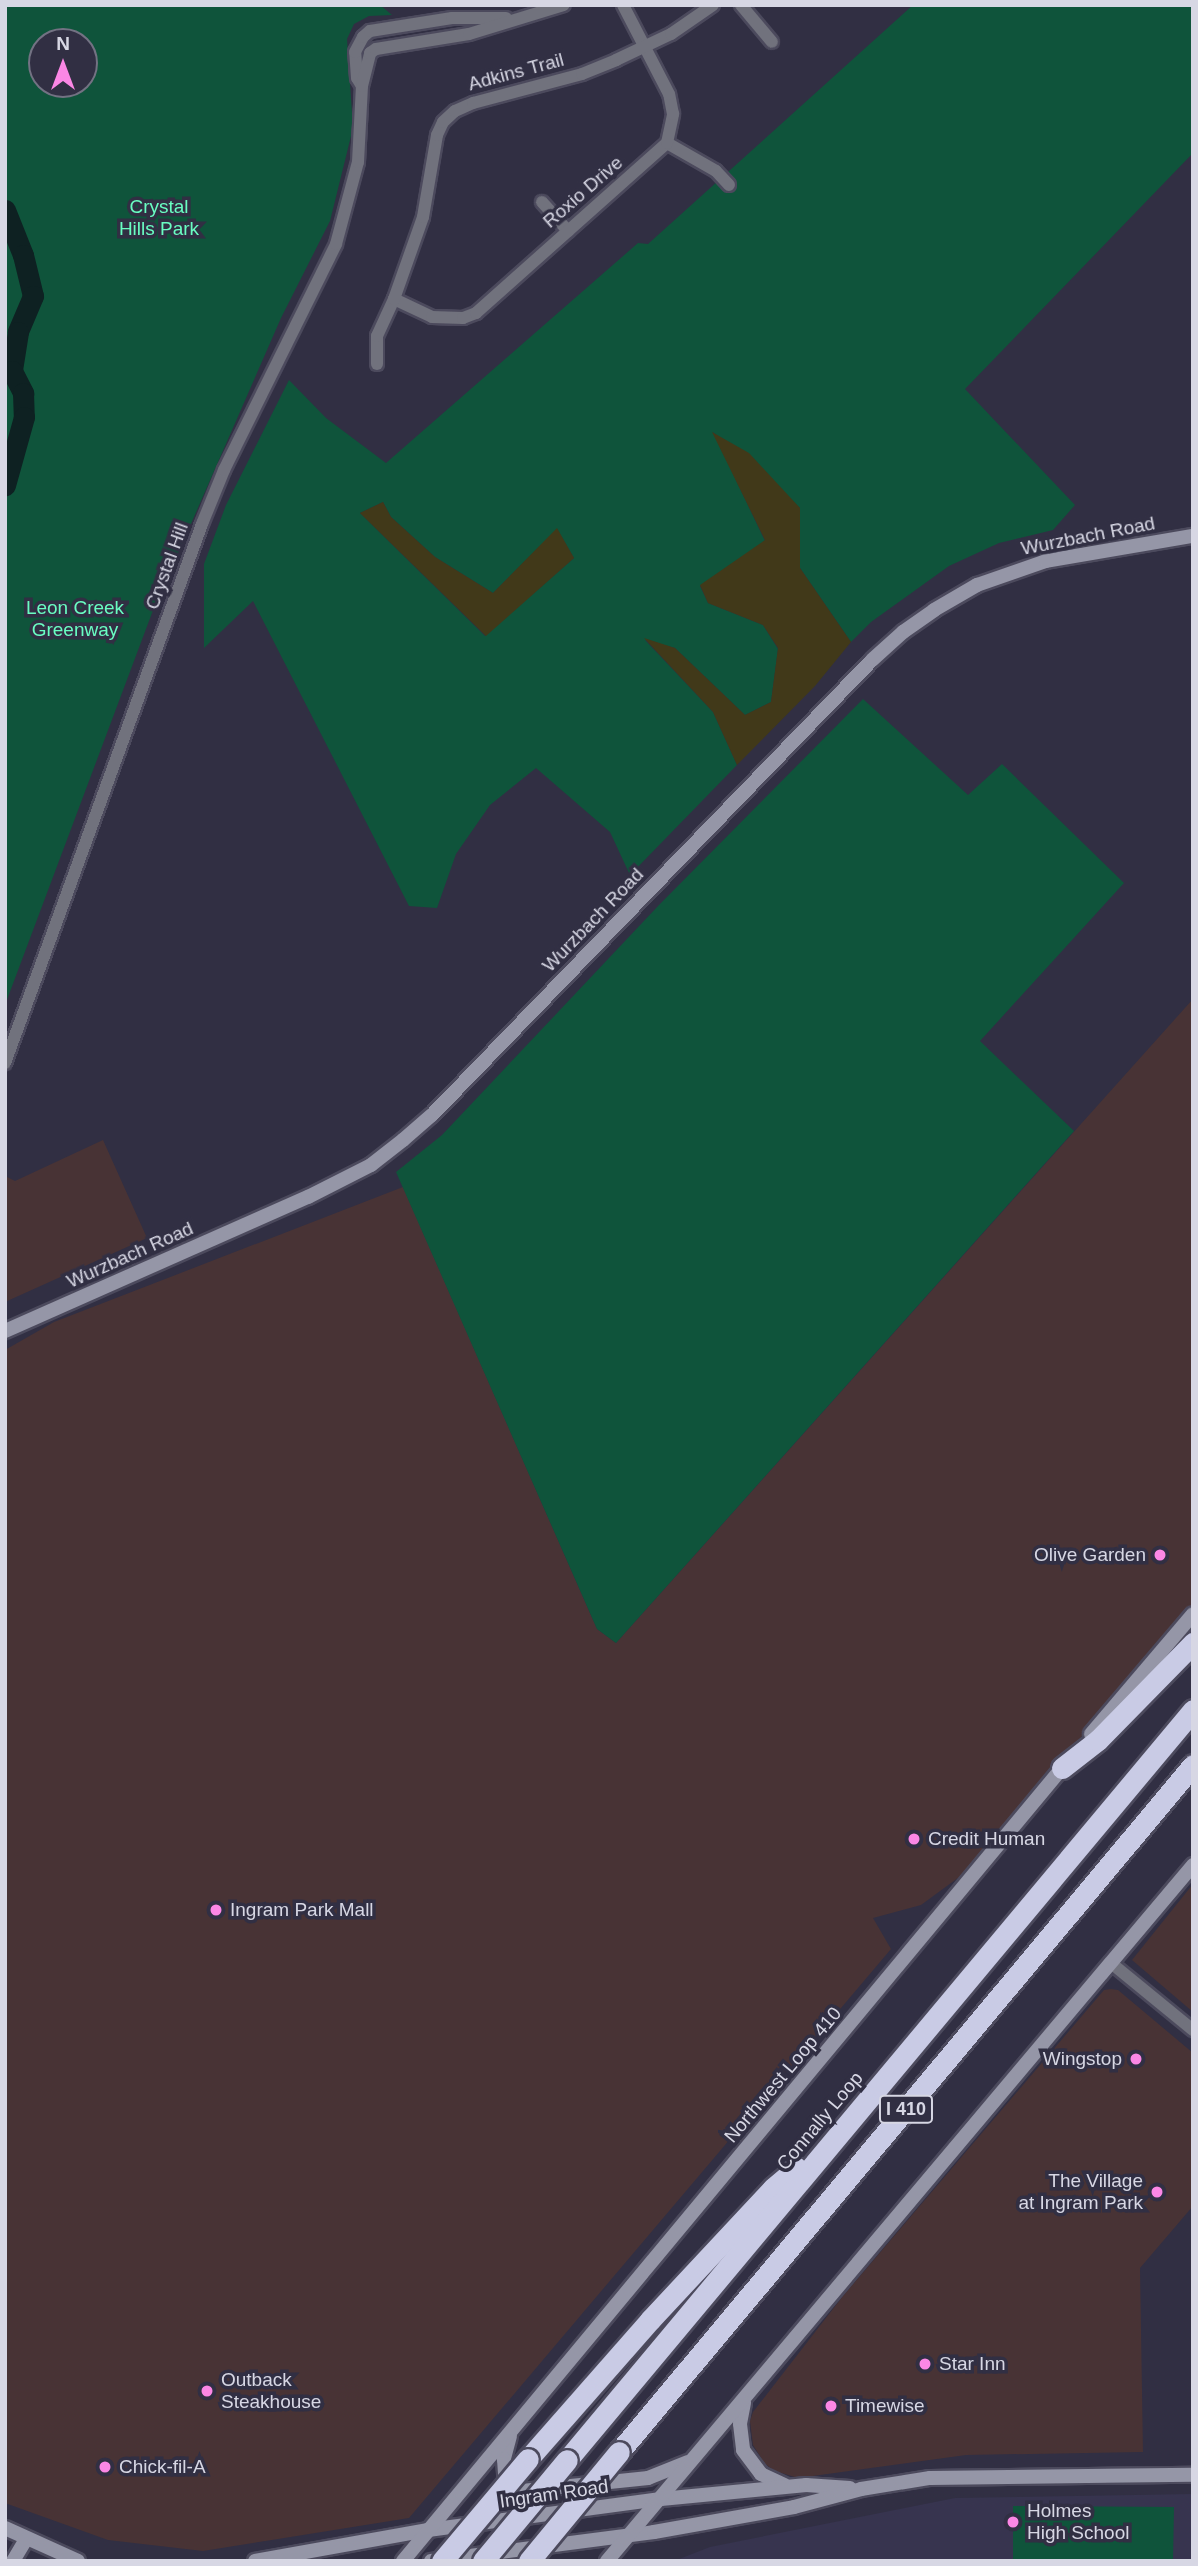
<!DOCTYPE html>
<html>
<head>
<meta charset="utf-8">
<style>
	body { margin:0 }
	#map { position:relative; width:1198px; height:2566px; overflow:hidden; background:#312f43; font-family:Arial,sans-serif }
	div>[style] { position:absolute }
	.commercial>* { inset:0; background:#483335 }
	.built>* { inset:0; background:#37344f }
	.green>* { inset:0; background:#0f543b }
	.sand>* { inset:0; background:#413919 }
	.river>* { height:21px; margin:-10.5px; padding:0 10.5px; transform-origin:10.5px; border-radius:10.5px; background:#0e2122 }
	.roads { filter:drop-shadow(2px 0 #4c4a5d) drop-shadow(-2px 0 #4c4a5d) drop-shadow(0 2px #4c4a5d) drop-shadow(0 -2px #4c4a5d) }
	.street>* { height:12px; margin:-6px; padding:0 6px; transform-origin:6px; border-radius:6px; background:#71727d }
	.secondary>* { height:14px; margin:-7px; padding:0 7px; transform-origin:7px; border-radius:7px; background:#9596a7 }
	.highway>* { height:21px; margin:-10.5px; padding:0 10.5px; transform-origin:10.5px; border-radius:10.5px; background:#c9cbe5 }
	.bridges { filter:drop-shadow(2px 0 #4c4a5d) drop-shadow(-2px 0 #4c4a5d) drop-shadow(0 2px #4c4a5d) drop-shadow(0 -2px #4c4a5d) }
	.highway-bridge>* { height:21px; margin:-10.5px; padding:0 10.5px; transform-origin:10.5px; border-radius:10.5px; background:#c9cbe5 }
	.dots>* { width:19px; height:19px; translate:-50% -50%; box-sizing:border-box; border:4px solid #312f43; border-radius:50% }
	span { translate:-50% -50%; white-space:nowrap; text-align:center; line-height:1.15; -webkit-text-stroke:7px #312f43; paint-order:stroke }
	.shield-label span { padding:2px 5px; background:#312f43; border:2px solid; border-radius:5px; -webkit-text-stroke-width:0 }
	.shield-label { font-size:18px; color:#d7d7e4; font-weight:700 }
	.street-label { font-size:19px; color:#d7d7e4 }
	.park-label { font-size:19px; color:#69fdc2 }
	.poi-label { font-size:19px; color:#d7d7e4 }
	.right { translate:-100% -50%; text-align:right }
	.left { translate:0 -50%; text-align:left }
	.frame { position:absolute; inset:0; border:7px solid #d7d7e4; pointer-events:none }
	.north { position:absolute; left:28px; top:28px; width:70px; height:70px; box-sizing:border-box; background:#312f43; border:2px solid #737283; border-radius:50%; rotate:0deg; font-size:19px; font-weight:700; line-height:28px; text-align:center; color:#d7d7e4 }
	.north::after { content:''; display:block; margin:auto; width:24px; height:32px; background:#fb87e5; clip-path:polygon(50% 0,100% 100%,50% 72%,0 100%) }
</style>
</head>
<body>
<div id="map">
	<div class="commercial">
		<i style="clip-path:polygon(1193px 999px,1193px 1606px,966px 1872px,921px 1905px,873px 1918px,891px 1949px,409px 2518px,203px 2551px,108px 2540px,5px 2503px,5px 1350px,54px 1322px,403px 1187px,597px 1629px,616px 1643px)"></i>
		<i style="clip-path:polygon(103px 1140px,147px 1238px,5px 1302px,5px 1176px,15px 1181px)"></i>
		<i style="clip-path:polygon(1193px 1884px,1193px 2012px,1132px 1960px)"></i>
		<i style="clip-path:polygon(1111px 1989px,1118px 1990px,1193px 2053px,1193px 2206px,1140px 2268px,1143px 2452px,966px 2455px,798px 2478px,775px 2471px,765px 2464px,753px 2445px,750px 2421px,753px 2412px,843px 2296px,1104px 1990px)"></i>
	</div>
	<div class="built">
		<i style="clip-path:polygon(1193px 2494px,1193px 2561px,674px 2561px,710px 2547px,955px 2498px)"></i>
	</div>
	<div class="green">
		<i style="clip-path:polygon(evenodd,5px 5px,380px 5px,392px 15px,369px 16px,354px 24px,347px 39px,353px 128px,330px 221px,281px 318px,152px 613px,5px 1005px,5px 5px,42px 42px,84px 42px,84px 84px,42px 84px,42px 42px)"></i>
		<i style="clip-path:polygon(evenodd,913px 5px,1193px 5px,1193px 153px,965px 389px,1075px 505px,1053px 530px,999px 543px,949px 566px,871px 622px,851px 642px,800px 568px,800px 508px,713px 432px,765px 541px,700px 586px,708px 603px,763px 625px,778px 649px,771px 702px,745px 715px,675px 648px,645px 640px,713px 712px,737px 765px,630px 875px,610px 832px,536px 768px,490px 805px,456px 854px,437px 908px,409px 906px,253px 601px,204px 648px,204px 564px,226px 505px,289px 380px,326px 418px,386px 463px,638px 243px,648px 244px,913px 5px,383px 502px,391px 517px,435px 557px,493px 593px,557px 529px,574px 558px,485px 636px,360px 513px,383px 502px)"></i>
		<i style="clip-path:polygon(863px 699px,968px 795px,1002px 764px,1124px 883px,980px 1041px,1074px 1131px,616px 1643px,597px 1629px,396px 1172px,442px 1135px,659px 905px)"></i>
		<i style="clip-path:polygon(1013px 2506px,1174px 2507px,1173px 2561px,1013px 2561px)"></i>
	</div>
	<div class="sand">
		<i style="clip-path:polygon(712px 432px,749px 453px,800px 508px,800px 568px,851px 642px,815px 686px,737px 765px,713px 712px,644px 638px,675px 648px,745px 715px,771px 702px,778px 648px,763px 625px,708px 603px,700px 585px,765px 540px)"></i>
		<i style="clip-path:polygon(383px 502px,391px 517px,435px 557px,493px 593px,557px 528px,574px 558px,486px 636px,360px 513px)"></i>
	</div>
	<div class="river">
		<i style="left:5px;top:210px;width:48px;rotate:68.2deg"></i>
		<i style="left:23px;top:255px;width:42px;rotate:76.3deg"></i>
		<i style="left:33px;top:296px;width:39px;rotate:113deg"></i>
		<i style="left:18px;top:332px;width:39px;rotate:99deg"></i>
		<i style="left:12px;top:371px;width:25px;rotate:63deg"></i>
		<i style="left:23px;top:393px;width:24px;rotate:88deg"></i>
		<i style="left:24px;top:417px;width:71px;rotate:105.6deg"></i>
	</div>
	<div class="roads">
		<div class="street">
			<i style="left:741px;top:5px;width:48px;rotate:50deg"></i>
			<i style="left:362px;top:86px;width:9px;rotate:-122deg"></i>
			<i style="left:357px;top:78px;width:26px;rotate:-94deg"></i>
			<i style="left:355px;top:52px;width:17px;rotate:-62deg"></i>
			<i style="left:363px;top:37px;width:9px;rotate:-41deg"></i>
			<i style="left:370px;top:31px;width:83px;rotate:-9deg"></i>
			<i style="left:452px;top:18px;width:54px"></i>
			<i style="left:667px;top:143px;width:56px;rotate:29.7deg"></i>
			<i style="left:716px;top:171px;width:19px;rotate:47deg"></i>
			<i style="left:542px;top:202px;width:39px;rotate:48deg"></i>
			<i style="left:394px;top:299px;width:42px;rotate:25.3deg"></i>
			<i style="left:432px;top:317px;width:31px;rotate:2deg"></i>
			<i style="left:463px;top:318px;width:14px;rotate:-21deg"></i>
			<i style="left:476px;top:313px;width:256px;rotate:-41.7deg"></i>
			<i style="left:667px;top:143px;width:30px;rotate:-78deg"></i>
			<i style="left:673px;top:114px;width:20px;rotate:-101deg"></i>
			<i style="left:669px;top:94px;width:100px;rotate:-117.3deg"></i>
			<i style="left:377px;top:364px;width:28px;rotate:-90deg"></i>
			<i style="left:377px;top:336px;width:41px;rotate:-65.3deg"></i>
			<i style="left:394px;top:299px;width:87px;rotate:-70.5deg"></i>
			<i style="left:423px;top:217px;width:83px;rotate:-80.3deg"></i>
			<i style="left:437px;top:135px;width:14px;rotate:-65deg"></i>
			<i style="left:443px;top:122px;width:16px;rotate:-43deg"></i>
			<i style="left:455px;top:111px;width:20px;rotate:-24deg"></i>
			<i style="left:473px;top:103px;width:113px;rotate:-14.9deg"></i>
			<i style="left:582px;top:74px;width:37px;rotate:-22deg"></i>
			<i style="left:616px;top:60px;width:61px;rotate:-25.3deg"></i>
			<i style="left:671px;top:34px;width:51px;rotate:-34.6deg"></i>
			<i style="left:5px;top:1063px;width:574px;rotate:-69.92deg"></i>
			<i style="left:202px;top:524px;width:58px;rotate:-67.8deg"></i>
			<i style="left:224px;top:470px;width:252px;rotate:-63.6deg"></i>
			<i style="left:336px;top:244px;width:85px;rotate:-75deg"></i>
			<i style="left:358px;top:162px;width:76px;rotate:-87deg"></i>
			<i style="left:362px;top:86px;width:34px;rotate:-76deg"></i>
			<i style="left:370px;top:53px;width:7px;rotate:-34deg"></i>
			<i style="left:376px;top:49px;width:94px;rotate:-9.2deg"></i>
			<i style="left:469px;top:34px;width:99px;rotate:-17deg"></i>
			<i style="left:1111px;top:1963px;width:106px;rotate:39.3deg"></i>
		</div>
		<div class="secondary">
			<i style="left:5px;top:1331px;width:331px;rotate:-23.9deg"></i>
			<i style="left:308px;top:1197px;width:71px;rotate:-26.9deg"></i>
			<i style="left:371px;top:1165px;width:41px;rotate:-38deg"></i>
			<i style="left:403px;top:1140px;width:38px;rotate:-41deg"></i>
			<i style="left:432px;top:1115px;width:633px;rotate:-45.96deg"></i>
			<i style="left:872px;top:660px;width:42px;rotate:-42.1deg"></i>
			<i style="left:903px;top:632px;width:38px;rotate:-35deg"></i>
			<i style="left:934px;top:610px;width:50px;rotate:-30.2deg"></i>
			<i style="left:977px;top:585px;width:73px;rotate:-19.2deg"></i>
			<i style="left:1046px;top:561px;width:149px;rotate:-9.7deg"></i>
			<i style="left:1091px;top:1734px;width:157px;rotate:-49.6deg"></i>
			<i style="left:744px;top:2403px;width:21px;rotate:101deg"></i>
			<i style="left:740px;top:2424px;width:26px;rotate:83deg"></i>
			<i style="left:743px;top:2450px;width:30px;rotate:53deg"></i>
			<i style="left:761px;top:2474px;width:26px;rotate:25deg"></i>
			<i style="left:510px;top:2436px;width:24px;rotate:105deg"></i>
			<i style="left:504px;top:2459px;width:15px;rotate:86deg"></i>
			<i style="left:505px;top:2474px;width:9px;rotate:72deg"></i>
			<i style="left:508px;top:2483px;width:16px;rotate:30deg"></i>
			<i style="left:522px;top:2491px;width:127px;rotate:-5.9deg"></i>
			<i style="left:648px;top:2478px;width:43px;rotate:-21.8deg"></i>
			<i style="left:5px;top:2528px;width:80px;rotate:24.3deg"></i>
			<i style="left:13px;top:2561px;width:26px;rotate:-59deg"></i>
			<i style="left:255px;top:2561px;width:176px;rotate:-10.2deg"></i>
			<i style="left:428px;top:2530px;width:235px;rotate:-7.6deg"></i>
			<i style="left:661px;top:2499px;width:146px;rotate:-5.5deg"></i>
			<i style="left:806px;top:2485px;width:44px;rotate:3.9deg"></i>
			<i style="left:403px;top:2561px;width:1039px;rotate:-50.27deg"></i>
			<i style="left:431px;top:2561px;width:225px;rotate:-7.4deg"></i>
			<i style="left:654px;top:2532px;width:142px;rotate:-10.1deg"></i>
			<i style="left:794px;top:2507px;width:69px;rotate:-15deg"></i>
			<i style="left:861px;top:2489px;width:70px;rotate:-9.1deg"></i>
			<i style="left:930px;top:2478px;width:263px;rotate:-0.7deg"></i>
			<i style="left:607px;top:2561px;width:910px;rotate:-49.9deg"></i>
		</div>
		<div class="highway">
			<i style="left:1062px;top:1768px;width:46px;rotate:-37.9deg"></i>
			<i style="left:1098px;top:1740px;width:136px;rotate:-45.6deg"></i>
			<i style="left:619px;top:2452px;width:895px;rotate:-50.12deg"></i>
			<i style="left:528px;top:2459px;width:185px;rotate:-48.7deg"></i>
			<i style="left:650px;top:2320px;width:180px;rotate:-47deg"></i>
			<i style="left:773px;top:2188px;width:31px;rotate:-40deg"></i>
			<i style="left:567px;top:2460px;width:977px;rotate:-50.15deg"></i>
		</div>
	</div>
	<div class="bridges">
		<div class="highway-bridge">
			<i style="left:442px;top:2561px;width:133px;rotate:-49.9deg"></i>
			<i style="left:483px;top:2561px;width:131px;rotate:-50.3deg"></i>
			<i style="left:529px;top:2561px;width:141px;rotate:-50.5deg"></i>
		</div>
	</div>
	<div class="dots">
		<i style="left:1160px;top:1555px;background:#fb87e5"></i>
		<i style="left:914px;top:1839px;background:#fb87e5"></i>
		<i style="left:216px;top:1910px;background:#fb87e5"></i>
		<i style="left:1136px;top:2059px;background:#fb87e5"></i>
		<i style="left:1157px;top:2192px;background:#fb87e5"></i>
		<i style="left:925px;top:2364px;background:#fb87e5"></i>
		<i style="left:207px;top:2391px;background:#fb87e5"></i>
		<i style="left:831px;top:2406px;background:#fb87e5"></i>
		<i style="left:105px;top:2467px;background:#fb87e5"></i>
		<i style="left:1013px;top:2522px;background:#fb87e5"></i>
	</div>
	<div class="shield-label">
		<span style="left:906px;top:2109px">I 410</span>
	</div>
	<div class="street-label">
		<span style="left:516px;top:72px;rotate:-15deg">Adkins Trail</span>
		<span style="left:583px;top:192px;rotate:-41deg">Roxio Drive</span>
		<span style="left:1088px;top:536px;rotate:-11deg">Wurzbach Road</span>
		<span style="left:167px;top:566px;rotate:-70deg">Crystal Hill</span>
		<span style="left:593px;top:920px;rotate:-46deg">Wurzbach Road</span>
		<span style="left:130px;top:1255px;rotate:-24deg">Wurzbach Road</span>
		<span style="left:783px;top:2075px;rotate:-50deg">Northwest Loop 410</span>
		<span style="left:820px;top:2121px;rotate:-50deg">Connally Loop</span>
		<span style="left:554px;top:2494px;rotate:-8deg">Ingram Road</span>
	</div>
	<div class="park-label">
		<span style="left:159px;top:218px">Crystal<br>Hills Park</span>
		<span style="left:75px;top:619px">Leon Creek<br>Greenway</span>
	</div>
	<div class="poi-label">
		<span class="right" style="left:1146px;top:1555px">Olive Garden</span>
		<span class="left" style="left:928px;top:1839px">Credit Human</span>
		<span class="left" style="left:230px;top:1910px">Ingram Park Mall</span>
		<span class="right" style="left:1122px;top:2059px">Wingstop</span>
		<span class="right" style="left:1143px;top:2192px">The Village<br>at Ingram Park</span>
		<span class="left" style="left:939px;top:2364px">Star Inn</span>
		<span class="left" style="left:221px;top:2391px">Outback<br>Steakhouse</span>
		<span class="left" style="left:845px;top:2406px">Timewise</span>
		<span class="left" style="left:119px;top:2467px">Chick-fil-A</span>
		<span class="left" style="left:1027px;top:2522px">Holmes<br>High School</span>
	</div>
	<div class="frame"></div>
	<div class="north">N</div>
</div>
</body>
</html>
